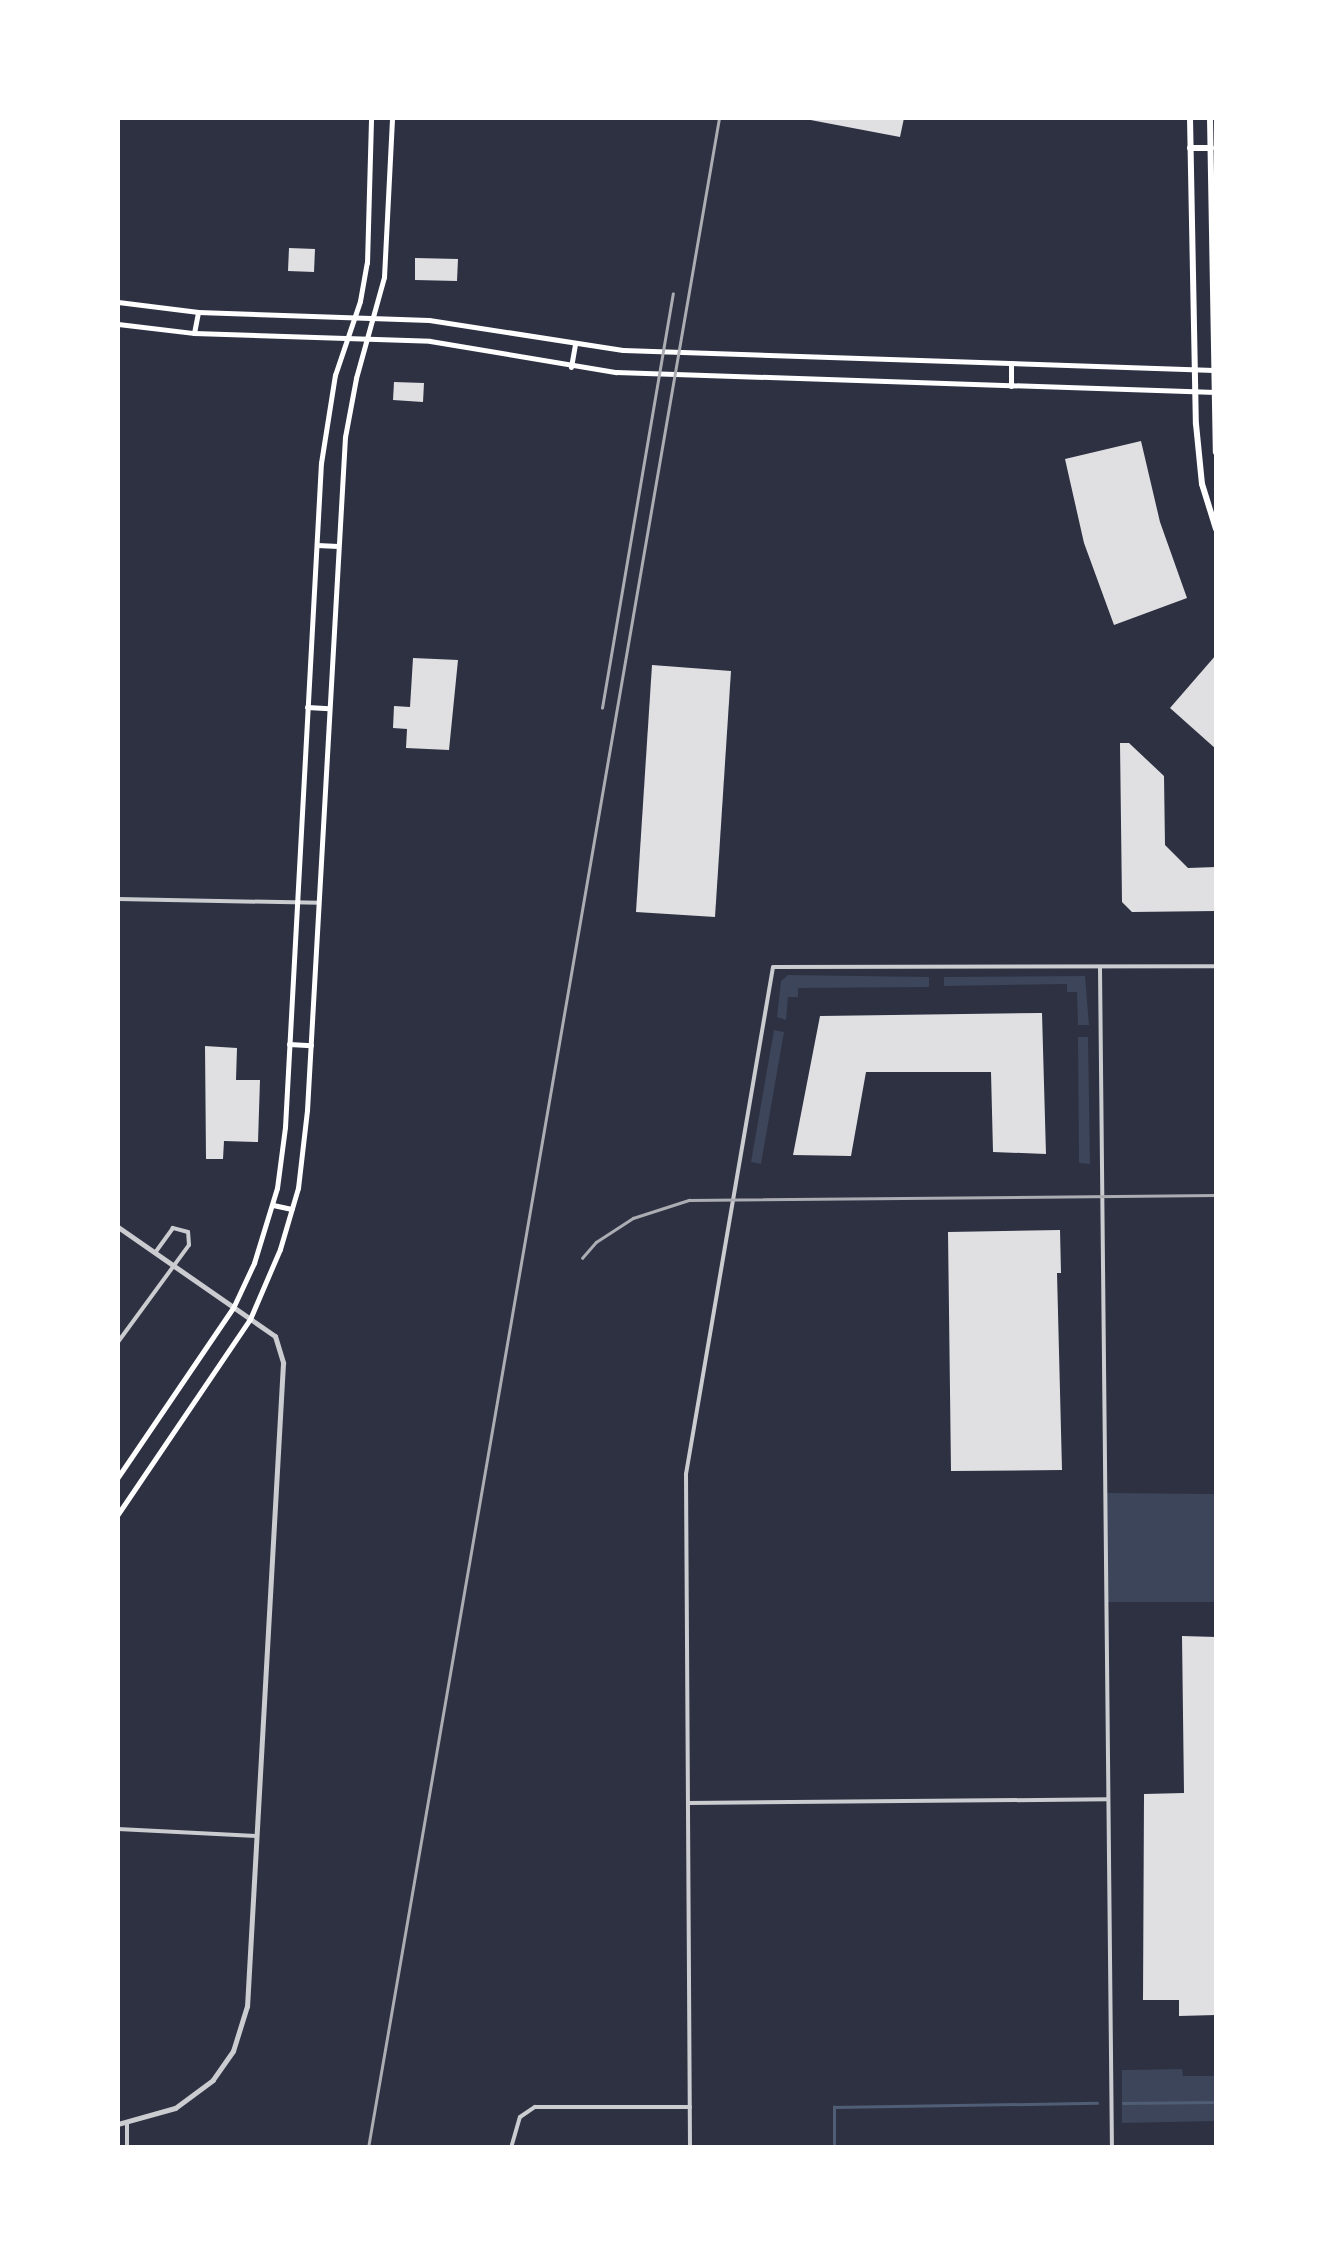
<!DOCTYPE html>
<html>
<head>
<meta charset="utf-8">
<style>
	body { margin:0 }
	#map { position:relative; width:1334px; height:2265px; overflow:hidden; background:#2d3142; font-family:"Noto Serif",serif }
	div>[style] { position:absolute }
	.green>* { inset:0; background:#3c4559 }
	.stream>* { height:2.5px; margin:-1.25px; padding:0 1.25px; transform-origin:1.25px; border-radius:1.25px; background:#4f5d75 }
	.building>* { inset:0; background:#e0e0e3 }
	.minor>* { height:4px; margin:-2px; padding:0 2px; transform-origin:2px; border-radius:2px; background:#caccd0 }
	.tertiary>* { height:5px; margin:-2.5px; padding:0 2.5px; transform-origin:2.5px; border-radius:2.5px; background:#caccd0 }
	.secondary>* { height:5px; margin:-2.5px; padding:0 2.5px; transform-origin:2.5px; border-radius:2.5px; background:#fff }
	.primary>* { height:6px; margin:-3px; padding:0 3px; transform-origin:3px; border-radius:3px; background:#fff }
	.rail>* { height:2.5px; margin:-1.25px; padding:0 1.25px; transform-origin:1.25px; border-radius:1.25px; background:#abadb3 }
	span { translate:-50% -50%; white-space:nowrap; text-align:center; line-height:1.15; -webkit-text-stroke:8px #fff; paint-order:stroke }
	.frame { position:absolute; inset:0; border:120px solid #fff; pointer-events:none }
</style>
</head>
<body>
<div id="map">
	<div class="green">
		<i style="clip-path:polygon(788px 975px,929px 977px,929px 987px,798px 988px,798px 997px,788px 997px,786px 1020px,777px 1017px,781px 981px)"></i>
		<i style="clip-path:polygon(1085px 976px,1089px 1025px,1078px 1025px,1077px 992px,1067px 992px,1067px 984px,944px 986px,944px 977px)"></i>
		<i style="clip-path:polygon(774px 1030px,784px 1032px,761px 1164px,751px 1162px)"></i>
		<i style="clip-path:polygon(1078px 1037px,1088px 1037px,1090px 1164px,1079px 1163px)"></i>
		<i style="clip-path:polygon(1107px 1493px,1216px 1494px,1216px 1602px,1108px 1602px)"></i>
		<i style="clip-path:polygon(1182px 2069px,1183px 2076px,1216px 2076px,1216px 2121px,1122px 2123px,1122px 2070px)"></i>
	</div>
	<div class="stream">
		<i style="left:1123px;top:2103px;width:93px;rotate:-0.6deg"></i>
		<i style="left:834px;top:2148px;width:41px;rotate:-90deg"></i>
		<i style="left:834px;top:2107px;width:263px;rotate:-0.9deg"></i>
	</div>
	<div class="building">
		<i style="clip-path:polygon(800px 118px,904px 118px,900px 137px)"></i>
		<i style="clip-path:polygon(289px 248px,315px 249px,314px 272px,288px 271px)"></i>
		<i style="clip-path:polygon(415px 258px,458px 259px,457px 281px,415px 280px)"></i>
		<i style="clip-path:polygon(394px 382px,424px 383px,423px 402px,393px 400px)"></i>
		<i style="clip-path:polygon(1141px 441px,1160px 522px,1187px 598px,1114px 625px,1084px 543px,1065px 459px)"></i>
		<i style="clip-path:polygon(1216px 655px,1216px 749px,1170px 708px)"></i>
		<i style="clip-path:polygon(413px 658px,458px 660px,449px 750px,406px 748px,407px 729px,393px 728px,394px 706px,410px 707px)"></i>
		<i style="clip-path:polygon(652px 665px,731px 671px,715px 917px,636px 912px)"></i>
		<i style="clip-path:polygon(1120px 743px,1129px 743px,1164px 776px,1165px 845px,1188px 868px,1216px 867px,1216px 911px,1132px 912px,1122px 902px)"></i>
		<i style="clip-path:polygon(1042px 1013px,1046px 1154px,993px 1152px,991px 1072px,866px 1072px,851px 1156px,793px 1155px,820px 1016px)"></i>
		<i style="clip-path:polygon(205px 1046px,237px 1048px,236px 1080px,260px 1080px,258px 1142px,224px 1141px,223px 1159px,206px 1159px)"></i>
		<i style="clip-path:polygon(1060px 1230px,1061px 1273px,1057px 1273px,1062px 1470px,951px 1471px,948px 1232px)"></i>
		<i style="clip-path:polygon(1182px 1636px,1216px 1637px,1216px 2015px,1179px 2016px,1179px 2000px,1143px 2000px,1144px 1794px,1184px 1793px)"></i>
	</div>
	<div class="minor">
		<i style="left:118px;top:899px;width:201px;rotate:1.1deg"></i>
		<i style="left:1100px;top:968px;width:1180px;rotate:89.42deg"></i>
		<i style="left:118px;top:1342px;width:120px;rotate:-53.8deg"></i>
		<i style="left:189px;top:1245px;width:13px;rotate:-94deg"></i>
		<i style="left:188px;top:1232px;width:16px;rotate:-165deg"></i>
		<i style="left:173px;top:1228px;width:29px;rotate:126deg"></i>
		<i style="left:688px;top:1803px;width:420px;rotate:-0.5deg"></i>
		<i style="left:118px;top:1829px;width:139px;rotate:2.9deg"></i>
		<i style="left:127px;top:2124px;width:24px;rotate:90deg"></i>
		<i style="left:511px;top:2148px;width:32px;rotate:-74deg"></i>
		<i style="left:520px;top:2117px;width:18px;rotate:-34deg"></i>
		<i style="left:535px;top:2107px;width:155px"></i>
		<i style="left:690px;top:2148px;width:674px;rotate:-90.34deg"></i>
		<i style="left:686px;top:1474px;width:514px;rotate:-80.26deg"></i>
		<i style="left:773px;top:967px;width:443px;rotate:-0.1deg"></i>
	</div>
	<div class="tertiary">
		<i style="left:118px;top:1227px;width:191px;rotate:34.8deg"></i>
		<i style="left:275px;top:1336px;width:28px;rotate:73deg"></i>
		<i style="left:283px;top:1363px;width:644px;rotate:93.2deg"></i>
		<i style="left:247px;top:2006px;width:47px;rotate:107.3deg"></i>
		<i style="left:233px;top:2051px;width:35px;rotate:125deg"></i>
		<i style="left:213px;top:2080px;width:47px;rotate:143.6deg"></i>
		<i style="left:175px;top:2108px;width:59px;rotate:164.3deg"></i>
	</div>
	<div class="secondary">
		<i style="left:118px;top:302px;width:81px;rotate:7.1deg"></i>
		<i style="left:198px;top:312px;width:231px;rotate:2deg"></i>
		<i style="left:429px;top:320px;width:196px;rotate:8.8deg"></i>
		<i style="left:623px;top:350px;width:591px;rotate:1.94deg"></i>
		<i style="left:118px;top:324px;width:77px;rotate:6.8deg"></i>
		<i style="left:194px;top:333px;width:236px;rotate:1.9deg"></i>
		<i style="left:430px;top:341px;width:189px;rotate:9.5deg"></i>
		<i style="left:616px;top:372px;width:600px;rotate:1.91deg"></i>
		<i style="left:194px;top:333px;width:21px;rotate:-79deg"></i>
		<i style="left:571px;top:367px;width:22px;rotate:-80deg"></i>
		<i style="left:1011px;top:386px;width:21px;rotate:-90deg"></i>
		<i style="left:317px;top:545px;width:21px;rotate:3deg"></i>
		<i style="left:307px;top:707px;width:22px;rotate:3deg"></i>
		<i style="left:289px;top:1044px;width:22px;rotate:3deg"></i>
		<i style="left:273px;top:1205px;width:19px;rotate:12deg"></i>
		<i style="left:118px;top:1477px;width:204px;rotate:-55.8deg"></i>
		<i style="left:233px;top:1308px;width:50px;rotate:-65deg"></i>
		<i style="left:254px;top:1263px;width:78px;rotate:-73deg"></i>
		<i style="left:277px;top:1188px;width:62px;rotate:-82.5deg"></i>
		<i style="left:285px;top:1127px;width:665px;rotate:-86.9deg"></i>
		<i style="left:321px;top:463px;width:89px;rotate:-81deg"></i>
		<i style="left:335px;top:375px;width:78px;rotate:-71.3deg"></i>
		<i style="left:360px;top:301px;width:39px;rotate:-80deg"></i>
		<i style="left:367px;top:263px;width:145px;rotate:-88.4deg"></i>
		<i style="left:118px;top:1514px;width:235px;rotate:-55.9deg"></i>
		<i style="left:250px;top:1319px;width:76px;rotate:-66.8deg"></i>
		<i style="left:280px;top:1249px;width:64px;rotate:-73.6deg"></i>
		<i style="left:298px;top:1188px;width:79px;rotate:-83.4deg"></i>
		<i style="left:307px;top:1110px;width:674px;rotate:-86.77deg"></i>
		<i style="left:345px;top:437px;width:60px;rotate:-79.4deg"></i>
		<i style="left:356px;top:378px;width:105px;rotate:-74.5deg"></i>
		<i style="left:384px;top:277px;width:159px;rotate:-87.1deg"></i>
	</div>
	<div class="primary">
		<i style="left:1190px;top:118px;width:306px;rotate:88.9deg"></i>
		<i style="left:1196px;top:424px;width:60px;rotate:84.3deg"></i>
		<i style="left:1202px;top:484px;width:47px;rotate:72.7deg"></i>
		<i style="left:1210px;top:118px;width:334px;rotate:89deg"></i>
		<i style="left:1190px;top:148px;width:21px"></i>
	</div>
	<div class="rail">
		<i style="left:602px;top:708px;width:420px;rotate:-80.3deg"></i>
		<i style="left:582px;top:1258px;width:21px;rotate:-49deg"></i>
		<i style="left:596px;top:1242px;width:44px;rotate:-33deg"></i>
		<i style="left:633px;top:1218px;width:59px;rotate:-17.8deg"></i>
		<i style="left:689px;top:1200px;width:527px;rotate:-0.54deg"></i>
		<i style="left:368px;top:2148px;width:2060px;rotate:-80.19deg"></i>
	</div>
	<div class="frame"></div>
</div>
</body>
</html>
